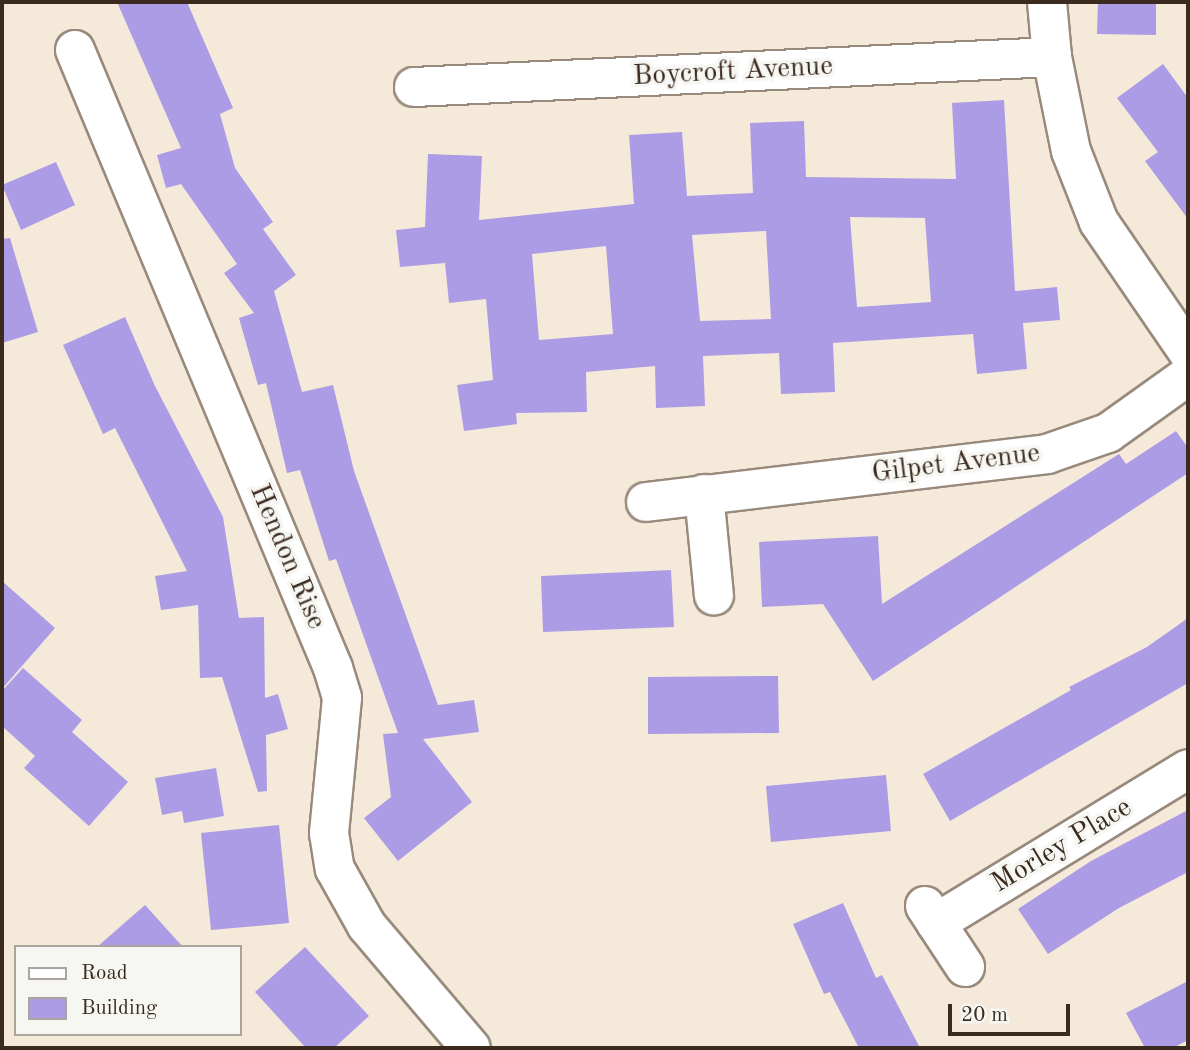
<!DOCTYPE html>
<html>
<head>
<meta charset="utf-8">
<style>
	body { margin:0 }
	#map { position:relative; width:1190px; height:1050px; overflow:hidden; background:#f5e9d9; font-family:"Old Standard TT",serif }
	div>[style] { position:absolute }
	.building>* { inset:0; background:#ac9ce6 }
	.roads { filter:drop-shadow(2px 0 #988a7c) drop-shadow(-2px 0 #988a7c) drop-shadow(0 2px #988a7c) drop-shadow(0 -2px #988a7c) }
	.minor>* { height:38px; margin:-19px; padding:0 19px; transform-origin:19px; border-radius:19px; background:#fff }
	span { translate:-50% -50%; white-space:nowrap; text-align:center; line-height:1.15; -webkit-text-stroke:7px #f6f6f2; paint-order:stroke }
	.street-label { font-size:28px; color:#3b2a1e }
	.frame { position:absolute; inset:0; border:4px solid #3b2a1e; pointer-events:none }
	.legend { position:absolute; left:14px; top:945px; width:228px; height:91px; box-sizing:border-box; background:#f6f6f2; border:2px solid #aba49d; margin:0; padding:9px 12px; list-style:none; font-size:21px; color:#3b2a1e }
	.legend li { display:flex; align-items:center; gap:14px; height:35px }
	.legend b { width:35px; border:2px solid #aba49d }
	.scale { position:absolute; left:948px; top:1004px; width:122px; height:32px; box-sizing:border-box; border:4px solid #3b2a1e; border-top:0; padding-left:9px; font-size:21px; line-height:24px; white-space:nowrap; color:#3b2a1e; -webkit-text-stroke:5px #f6f6f2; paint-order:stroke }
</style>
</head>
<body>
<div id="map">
	<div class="building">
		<i style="clip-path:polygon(117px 2px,187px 2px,233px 108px,220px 114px,235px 168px,273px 222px,263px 229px,296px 275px,274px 291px,302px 392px,333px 385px,354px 471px,438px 705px,474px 700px,479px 732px,423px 739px,472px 802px,398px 861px,364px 818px,391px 797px,383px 734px,398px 733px,336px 559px,329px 561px,300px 470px,287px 473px,266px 383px,258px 385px,239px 318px,254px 313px,224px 273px,237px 264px,181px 184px,166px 188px,157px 155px,181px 148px)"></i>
		<i style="clip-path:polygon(1098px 2px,1156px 2px,1156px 35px,1097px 34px)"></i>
		<i style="clip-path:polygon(1163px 64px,1188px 98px,1188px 219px,1145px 161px,1158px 152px,1117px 98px)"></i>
		<i style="clip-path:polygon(evenodd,1004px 100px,1015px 291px,1057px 287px,1060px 320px,1023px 323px,1027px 369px,977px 374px,973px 334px,833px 343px,835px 392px,781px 394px,779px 353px,703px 356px,705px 406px,656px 408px,655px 366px,586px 372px,587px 412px,516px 413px,517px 424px,464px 431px,457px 385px,493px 380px,486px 299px,449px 303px,445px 263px,400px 267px,396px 230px,425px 227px,428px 154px,482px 156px,479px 220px,634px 204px,629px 135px,682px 132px,687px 196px,753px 193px,750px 123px,804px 121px,806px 177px,956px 179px,952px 103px,1004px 100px,850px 217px,925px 218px,931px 302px,857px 307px,850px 217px,1004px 100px,766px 231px,771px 319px,700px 321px,692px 235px,766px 231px,1004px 100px,606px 246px,613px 334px,539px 340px,532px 254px,606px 246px)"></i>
		<i style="clip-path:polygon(56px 162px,75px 205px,21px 230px,2px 185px)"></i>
		<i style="clip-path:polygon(10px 238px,38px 332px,2px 343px,2px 239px)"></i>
		<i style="clip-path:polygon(125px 317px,155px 386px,223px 517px,239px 618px,264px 617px,265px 698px,278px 694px,288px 729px,266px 735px,267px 791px,258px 792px,222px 677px,200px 678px,198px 605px,161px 610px,155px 576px,187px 571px,115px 428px,103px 434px,63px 345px)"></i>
		<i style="clip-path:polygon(1176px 431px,1188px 448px,1188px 473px,873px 681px,823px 604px,762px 607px,759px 542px,878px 536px,882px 604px,1119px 454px,1126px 464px)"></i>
		<i style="clip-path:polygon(671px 570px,674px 627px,543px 632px,541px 576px)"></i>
		<i style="clip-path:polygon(2px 581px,55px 628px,2px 689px)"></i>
		<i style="clip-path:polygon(1188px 618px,1188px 683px,950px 821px,923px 774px,1071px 690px,1069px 687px,1147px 647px)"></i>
		<i style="clip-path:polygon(23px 668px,82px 720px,72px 732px,128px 782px,89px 826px,24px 768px,35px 756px,2px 726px,2px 691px)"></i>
		<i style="clip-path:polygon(778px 676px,779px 733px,648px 734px,648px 677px)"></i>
		<i style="clip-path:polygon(216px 768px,224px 816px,184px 823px,182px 811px,162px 815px,155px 778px)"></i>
		<i style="clip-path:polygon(886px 775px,891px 831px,771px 842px,766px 786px)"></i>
		<i style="clip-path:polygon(1188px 810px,1188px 872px,1119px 908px,1048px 954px,1018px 909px,1091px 861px)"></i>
		<i style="clip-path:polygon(279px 825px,289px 923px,211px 930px,201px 833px)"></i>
		<i style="clip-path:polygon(843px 903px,876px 978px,882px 975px,920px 1048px,859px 1048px,830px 992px,824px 994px,793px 924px)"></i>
		<i style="clip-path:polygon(145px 905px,183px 947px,97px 947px)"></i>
		<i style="clip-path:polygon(305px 947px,369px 1016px,334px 1048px,306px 1048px,255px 992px)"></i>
		<i style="clip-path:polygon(1188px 981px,1188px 1040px,1173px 1048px,1145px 1048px,1126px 1013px)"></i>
	</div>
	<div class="roads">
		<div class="minor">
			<i style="left:1047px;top:2px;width:55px;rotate:84.8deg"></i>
			<i style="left:1052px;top:57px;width:96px;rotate:78.6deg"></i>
			<i style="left:1071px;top:151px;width:76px;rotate:68.5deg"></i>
			<i style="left:1099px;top:222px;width:158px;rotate:55.6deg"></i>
			<i style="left:75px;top:50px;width:670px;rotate:67.34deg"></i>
			<i style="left:333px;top:668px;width:31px;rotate:73deg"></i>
			<i style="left:342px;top:698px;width:136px;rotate:95.5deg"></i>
			<i style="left:329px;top:833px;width:36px;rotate:81deg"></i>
			<i style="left:335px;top:869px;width:65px;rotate:60.7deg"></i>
			<i style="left:367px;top:926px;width:160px;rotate:49.6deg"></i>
			<i style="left:414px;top:87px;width:639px;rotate:-2.69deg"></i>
			<i style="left:704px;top:494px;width:102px;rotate:84.4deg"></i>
			<i style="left:646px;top:502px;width:404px;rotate:-6.8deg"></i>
			<i style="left:1047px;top:454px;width:65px;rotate:-19deg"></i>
			<i style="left:1108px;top:433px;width:98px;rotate:-35.5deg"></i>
			<i style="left:925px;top:906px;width:73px;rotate:56.7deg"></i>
			<i style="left:936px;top:923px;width:295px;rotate:-31.4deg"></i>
		</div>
	</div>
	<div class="street-label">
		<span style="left:733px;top:72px;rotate:-3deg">Boycroft Avenue</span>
		<span style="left:956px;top:464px;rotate:-7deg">Gilpet Avenue</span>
		<span style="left:287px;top:557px;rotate:67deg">Hendon Rise</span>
		<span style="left:1062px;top:846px;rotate:-31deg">Morley Place</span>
	</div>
	<div class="frame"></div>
	<ul class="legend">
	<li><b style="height:9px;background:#fff"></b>Road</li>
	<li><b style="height:19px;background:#ac9ce6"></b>Building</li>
	</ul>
	<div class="scale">20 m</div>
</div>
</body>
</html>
